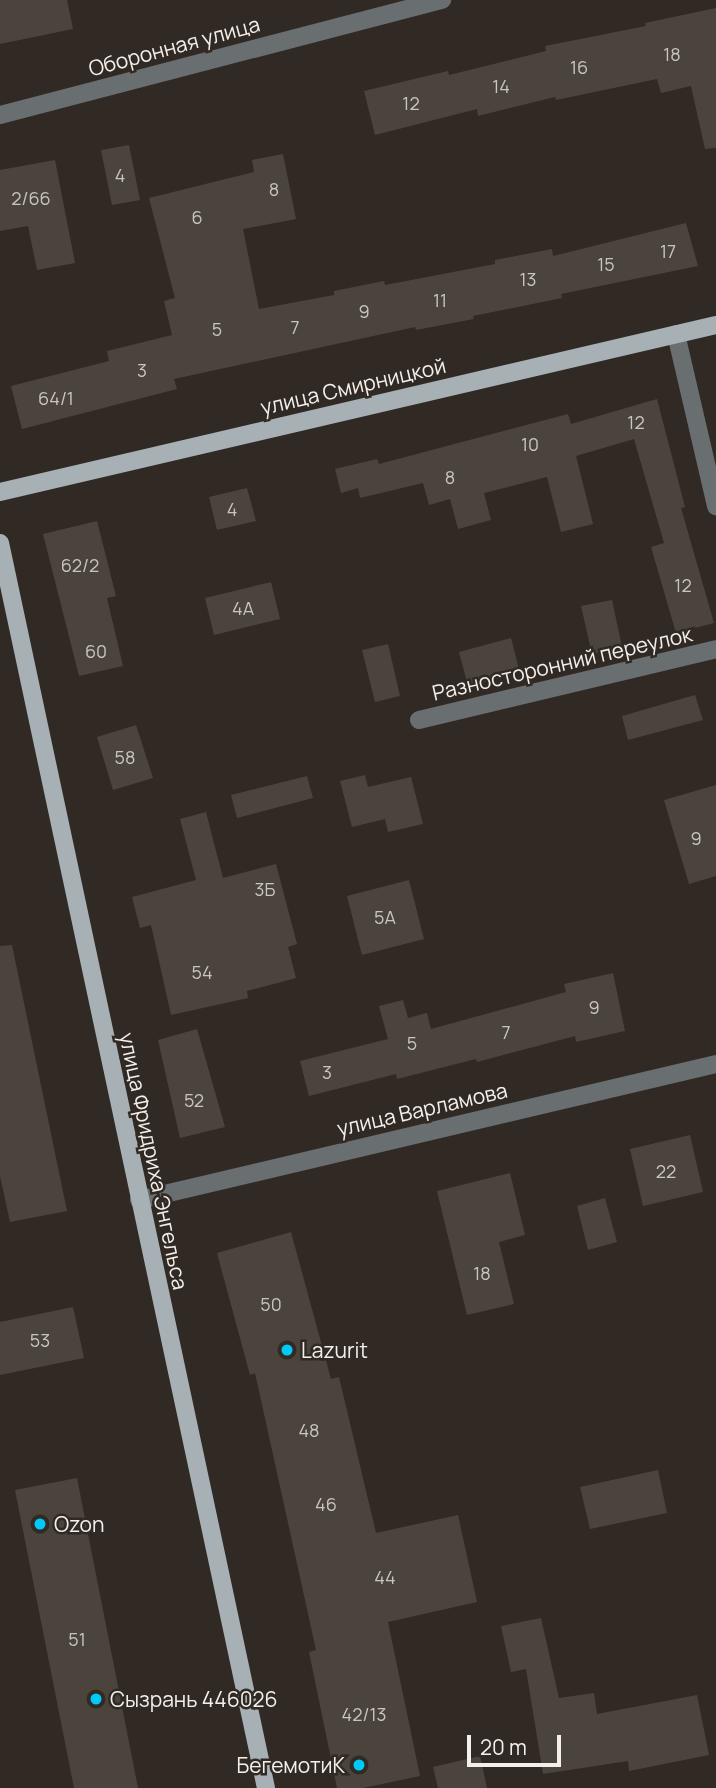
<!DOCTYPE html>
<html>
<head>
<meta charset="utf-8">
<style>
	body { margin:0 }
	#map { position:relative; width:716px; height:1788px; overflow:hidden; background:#312a24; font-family:Manrope,sans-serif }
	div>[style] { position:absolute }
	.building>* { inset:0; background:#4b443d }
	.street>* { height:18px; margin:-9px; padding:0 9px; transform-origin:9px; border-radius:9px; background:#696e70 }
	.primary>* { height:18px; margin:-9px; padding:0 9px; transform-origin:9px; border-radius:9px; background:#a7b1b5 }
	.dots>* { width:19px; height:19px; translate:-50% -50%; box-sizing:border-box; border:4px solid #312a24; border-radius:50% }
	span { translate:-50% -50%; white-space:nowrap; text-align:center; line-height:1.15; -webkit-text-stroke:5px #312a24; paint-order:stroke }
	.number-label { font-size:18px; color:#cac4c0 }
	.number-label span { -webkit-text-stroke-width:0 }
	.street-label { font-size:21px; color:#f4efeb }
	.poi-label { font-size:21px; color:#f4efeb }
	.left { translate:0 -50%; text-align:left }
	.right { translate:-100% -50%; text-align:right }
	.scale { position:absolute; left:467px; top:1735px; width:94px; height:32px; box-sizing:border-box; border:4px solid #f4efeb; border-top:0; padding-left:9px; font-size:21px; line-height:24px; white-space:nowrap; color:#f4efeb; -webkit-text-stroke:5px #312a24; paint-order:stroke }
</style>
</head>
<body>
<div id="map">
	<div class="building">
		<i style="clip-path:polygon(0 0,67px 0,73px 29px,0 44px)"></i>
		<i style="clip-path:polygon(716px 8px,716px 148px,705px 149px,691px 86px,661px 93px,657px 79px,556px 100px,555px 97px,478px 116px,477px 109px,375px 135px,364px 91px,448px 71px,449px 75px,546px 51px,545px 46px,646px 26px,645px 23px)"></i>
		<i style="clip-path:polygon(129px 145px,140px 200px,112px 205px,101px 150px)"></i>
		<i style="clip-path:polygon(283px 154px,296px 219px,243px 229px,259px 309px,334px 295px,334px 291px,384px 281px,385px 285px,495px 264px,495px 260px,552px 249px,553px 256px,686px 223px,698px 266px,561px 294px,562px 298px,473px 316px,474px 319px,416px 330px,415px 327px,174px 379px,177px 389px,22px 429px,11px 386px,109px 361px,107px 351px,172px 335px,164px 301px,175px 298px,149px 198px,254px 172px,252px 160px)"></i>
		<i style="clip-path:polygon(55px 160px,75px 263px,37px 270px,28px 226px,0 231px,0 170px)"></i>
		<i style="clip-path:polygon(657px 399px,685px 507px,681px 508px,714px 623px,676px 633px,651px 547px,664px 543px,634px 439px,576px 456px,593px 524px,561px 532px,547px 477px,484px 493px,491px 520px,458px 529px,450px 499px,429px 505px,423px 483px,360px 498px,358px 488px,341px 493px,335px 469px,377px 459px,379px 464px,568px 414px,571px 424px)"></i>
		<i style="clip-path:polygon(247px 488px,256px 521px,217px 530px,209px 497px)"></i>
		<i style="clip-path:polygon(97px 521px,116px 596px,107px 598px,123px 666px,79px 676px,43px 534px)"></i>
		<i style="clip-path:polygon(271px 582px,280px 619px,214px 635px,205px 598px)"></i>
		<i style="clip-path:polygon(612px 600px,622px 647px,592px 654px,581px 606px)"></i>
		<i style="clip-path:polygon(511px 638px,520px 673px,468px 686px,459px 652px)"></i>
		<i style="clip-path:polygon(388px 644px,400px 696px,375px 702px,362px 650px)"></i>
		<i style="clip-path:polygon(695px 695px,703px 720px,628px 740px,622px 716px)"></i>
		<i style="clip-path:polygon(136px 725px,153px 778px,113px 790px,97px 737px)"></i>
		<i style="clip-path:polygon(365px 775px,368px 787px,411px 777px,423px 824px,388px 832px,385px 819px,352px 827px,340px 781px)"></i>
		<i style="clip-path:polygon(307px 776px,313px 798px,237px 818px,231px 795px)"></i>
		<i style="clip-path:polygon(716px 785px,716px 876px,689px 884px,664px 800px)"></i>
		<i style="clip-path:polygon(206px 812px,223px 878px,276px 864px,297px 944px,288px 947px,296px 978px,247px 991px,248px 998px,171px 1015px,151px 925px,140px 928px,132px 897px,196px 880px,180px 819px)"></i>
		<i style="clip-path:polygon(409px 880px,424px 939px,362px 955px,347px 896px)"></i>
		<i style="clip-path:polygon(12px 945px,67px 1211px,10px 1222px,0 1176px,0 946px)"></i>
		<i style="clip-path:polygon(613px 973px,625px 1031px,576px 1042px,575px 1036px,477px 1062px,476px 1059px,397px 1079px,396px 1074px,309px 1096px,300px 1061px,388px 1039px,379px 1006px,403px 1000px,408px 1018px,427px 1013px,431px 1029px,566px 992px,564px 984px)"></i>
		<i style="clip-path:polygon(197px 1029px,225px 1127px,180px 1138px,158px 1040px)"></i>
		<i style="clip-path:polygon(690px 1135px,703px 1192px,643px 1206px,630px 1149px)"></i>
		<i style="clip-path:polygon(510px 1173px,525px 1235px,499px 1242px,514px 1304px,467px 1315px,437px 1191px)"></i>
		<i style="clip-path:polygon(605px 1198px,617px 1242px,588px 1250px,577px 1206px)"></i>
		<i style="clip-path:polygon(291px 1232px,331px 1379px,339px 1377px,376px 1533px,458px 1515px,477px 1602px,388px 1622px,420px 1776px,363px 1788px,337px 1788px,309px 1652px,316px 1650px,255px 1373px,250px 1375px,217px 1253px)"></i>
		<i style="clip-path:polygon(73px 1307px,84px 1358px,0 1375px,0 1322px)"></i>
		<i style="clip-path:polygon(658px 1470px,667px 1513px,590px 1529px,580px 1487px)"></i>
		<i style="clip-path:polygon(77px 1478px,138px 1788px,74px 1788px,15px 1490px)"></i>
		<i style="clip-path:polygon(541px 1618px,559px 1698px,594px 1693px,597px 1714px,697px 1695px,709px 1755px,629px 1771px,628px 1761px,543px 1774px,526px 1669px,511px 1672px,501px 1626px)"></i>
		<i style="clip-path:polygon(480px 1756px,487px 1788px,438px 1788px,433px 1767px)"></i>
	</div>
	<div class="street">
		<i style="left:0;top:115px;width:457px;rotate:-14.6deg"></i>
		<i style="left:676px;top:334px;width:177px;rotate:76.9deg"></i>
		<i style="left:419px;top:720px;width:305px;rotate:-13.4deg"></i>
		<i style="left:139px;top:1200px;width:593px;rotate:-13.26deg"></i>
	</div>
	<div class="primary">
		<i style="left:0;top:492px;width:735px;rotate:-13.13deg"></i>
		<i style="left:0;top:543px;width:1273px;rotate:77.94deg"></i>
	</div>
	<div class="dots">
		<i style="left:287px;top:1350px;background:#00cbf8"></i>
		<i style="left:40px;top:1524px;background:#00cbf8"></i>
		<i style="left:96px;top:1699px;background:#00cbf8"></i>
		<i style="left:359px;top:1765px;background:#00cbf8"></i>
	</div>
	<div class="number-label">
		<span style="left:672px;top:54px">18</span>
		<span style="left:579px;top:67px">16</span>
		<span style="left:501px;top:86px">14</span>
		<span style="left:411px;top:103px">12</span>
		<span style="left:120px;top:175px">4</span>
		<span style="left:274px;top:189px">8</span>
		<span style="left:31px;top:198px">2/66</span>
		<span style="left:197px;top:217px">6</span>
		<span style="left:668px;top:251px">17</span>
		<span style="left:606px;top:264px">15</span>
		<span style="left:528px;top:279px">13</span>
		<span style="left:440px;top:300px">11</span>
		<span style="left:364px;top:311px">9</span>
		<span style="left:295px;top:327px">7</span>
		<span style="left:217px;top:329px">5</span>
		<span style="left:142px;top:370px">3</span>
		<span style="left:56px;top:398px">64/1</span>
		<span style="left:636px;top:422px">12</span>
		<span style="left:530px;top:444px">10</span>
		<span style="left:450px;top:477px">8</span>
		<span style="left:232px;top:509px">4</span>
		<span style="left:80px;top:565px">62/2</span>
		<span style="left:683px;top:585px">12</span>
		<span style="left:243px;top:608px">4А</span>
		<span style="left:96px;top:651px">60</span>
		<span style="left:125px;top:757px">58</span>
		<span style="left:696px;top:838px">9</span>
		<span style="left:265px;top:889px">3Б</span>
		<span style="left:385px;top:917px">5А</span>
		<span style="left:202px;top:972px">54</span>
		<span style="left:594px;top:1007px">9</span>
		<span style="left:506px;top:1032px">7</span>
		<span style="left:412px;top:1043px">5</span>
		<span style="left:327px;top:1072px">3</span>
		<span style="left:194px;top:1100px">52</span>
		<span style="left:666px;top:1171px">22</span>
		<span style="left:482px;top:1273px">18</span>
		<span style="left:271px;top:1304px">50</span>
		<span style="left:40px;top:1340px">53</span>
		<span style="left:309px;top:1430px">48</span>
		<span style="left:326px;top:1504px">46</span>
		<span style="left:385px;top:1577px">44</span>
		<span style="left:77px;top:1639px">51</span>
		<span style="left:364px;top:1714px">42/13</span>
	</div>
	<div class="street-label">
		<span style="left:174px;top:46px;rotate:-15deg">Оборонная улица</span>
		<span style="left:353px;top:386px;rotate:-13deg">улица Смирницкой</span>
		<span style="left:562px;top:663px;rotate:-13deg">Разносторонний переулок</span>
		<span style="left:422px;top:1109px;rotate:-13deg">улица Варламова</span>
		<span style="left:154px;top:1161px;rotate:78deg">улица Фридриха Энгельса</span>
	</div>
	<div class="poi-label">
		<span class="left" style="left:301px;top:1350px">Lazurit</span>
		<span class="left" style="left:54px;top:1524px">Ozon</span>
		<span class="left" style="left:110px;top:1699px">Сызрань 446026</span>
		<span class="right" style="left:345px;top:1765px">БегемотиК</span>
	</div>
	<div class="scale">20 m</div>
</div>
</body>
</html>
